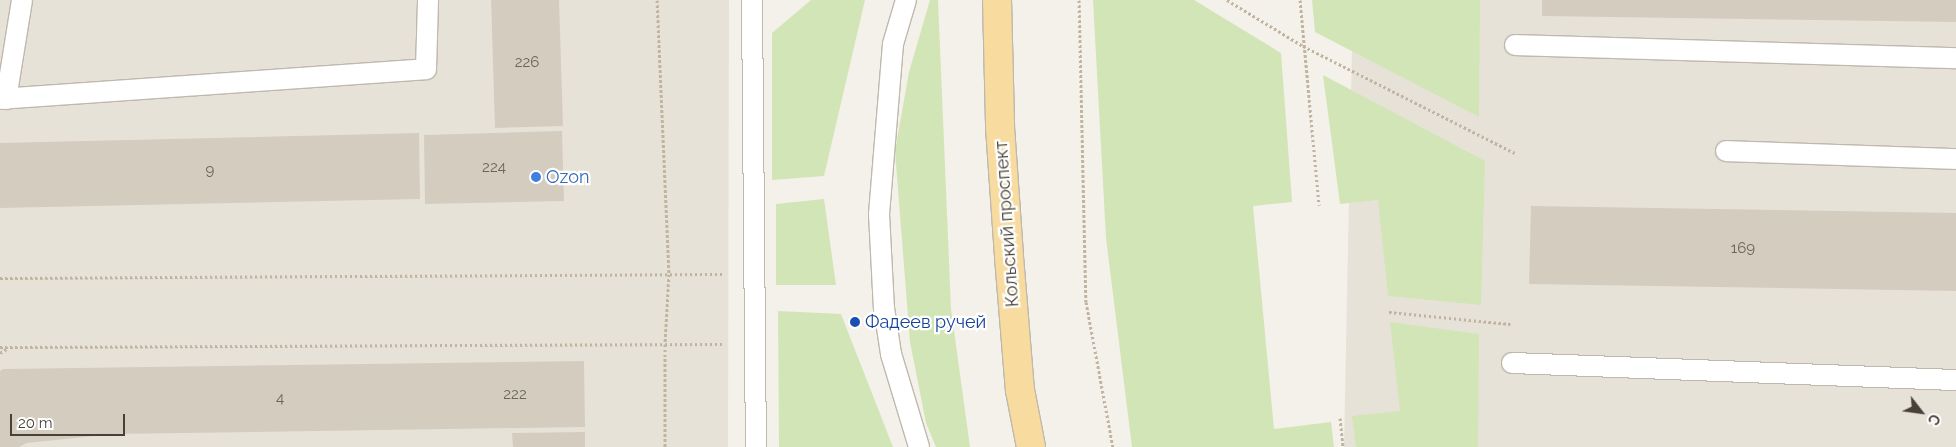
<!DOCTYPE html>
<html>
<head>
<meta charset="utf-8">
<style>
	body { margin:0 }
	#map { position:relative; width:1956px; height:447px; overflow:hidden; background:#f4f0ea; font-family:Raleway,sans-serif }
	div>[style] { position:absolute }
	.residential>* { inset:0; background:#e7e2d8 }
	.green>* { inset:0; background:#d2e5b6 }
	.building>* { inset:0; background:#d5ccc0 }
	.path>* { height:3px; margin-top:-1.5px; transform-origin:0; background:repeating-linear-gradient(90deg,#c0b39f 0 2.5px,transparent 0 5px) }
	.roads { filter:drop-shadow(1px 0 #bfb8ad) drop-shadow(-1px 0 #bfb8ad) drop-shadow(0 1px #bfb8ad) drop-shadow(0 -1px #bfb8ad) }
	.service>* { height:20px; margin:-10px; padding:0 10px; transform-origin:10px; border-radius:10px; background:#fff }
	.primary>* { height:28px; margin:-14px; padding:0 14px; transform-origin:14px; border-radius:14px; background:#f7db9f }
	.dots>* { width:14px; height:14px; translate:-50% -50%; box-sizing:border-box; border:2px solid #fff; border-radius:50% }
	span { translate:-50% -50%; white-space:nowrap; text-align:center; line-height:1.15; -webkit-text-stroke:4.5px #fff; paint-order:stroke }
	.number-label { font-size:15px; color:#6a645a }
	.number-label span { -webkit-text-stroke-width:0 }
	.shop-label { font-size:18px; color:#366cbe }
	.left { translate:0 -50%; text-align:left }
	.street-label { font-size:18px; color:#474138 }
	.transit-label { font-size:18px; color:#164399 }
	.north { position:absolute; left:1896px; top:387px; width:50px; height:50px; -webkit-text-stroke:4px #fff; paint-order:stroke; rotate:120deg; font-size:14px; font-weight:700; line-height:20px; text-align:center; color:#474138 }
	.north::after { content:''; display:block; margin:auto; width:18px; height:22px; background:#474138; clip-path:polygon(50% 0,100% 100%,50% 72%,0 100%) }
	.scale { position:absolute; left:10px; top:414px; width:115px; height:22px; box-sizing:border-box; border:2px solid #474138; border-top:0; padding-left:6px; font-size:15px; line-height:18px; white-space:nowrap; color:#474138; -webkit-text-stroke:4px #fff; paint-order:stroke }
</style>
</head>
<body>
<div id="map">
	<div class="residential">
		<i style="clip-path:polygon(0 0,729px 0,728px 447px,0 447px)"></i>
		<i style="clip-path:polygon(1353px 0,1956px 0,1956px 447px,1344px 447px)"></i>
	</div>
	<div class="green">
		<i style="clip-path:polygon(811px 0,865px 0,824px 176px,772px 180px,772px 33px)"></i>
		<i style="clip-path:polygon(930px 0,938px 0,951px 309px,970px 447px,936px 447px,926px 423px,910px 342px,895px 151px,909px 72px)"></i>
		<i style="clip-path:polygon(1093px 0,1194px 0,1281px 53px,1292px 202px,1253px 206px,1274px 429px,1331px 422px,1334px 447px,1132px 447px,1106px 238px)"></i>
		<i style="clip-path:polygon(1312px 0,1480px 0,1479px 117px,1315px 32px)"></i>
		<i style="clip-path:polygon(1323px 75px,1485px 161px,1481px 305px,1388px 296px,1378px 200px,1340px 204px)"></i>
		<i style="clip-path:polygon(824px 199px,836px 285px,776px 285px,776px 204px)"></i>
		<i style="clip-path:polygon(778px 311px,841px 314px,893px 447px,779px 447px)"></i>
		<i style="clip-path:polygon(1390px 322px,1479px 334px,1478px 447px,1356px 447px,1352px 416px,1400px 411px)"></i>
	</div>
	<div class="building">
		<i style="clip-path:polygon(491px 0,559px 0,563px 126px,495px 128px)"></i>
		<i style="clip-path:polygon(1542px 0,1956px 0,1956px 22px,1542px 16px)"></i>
		<i style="clip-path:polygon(562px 131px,564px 201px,425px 204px,424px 135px)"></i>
		<i style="clip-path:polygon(419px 133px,420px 199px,0 208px,0 143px)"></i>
		<i style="clip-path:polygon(1531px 206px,1956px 213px,1956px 291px,1529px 284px)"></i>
		<i style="clip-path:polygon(584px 361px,585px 427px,113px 434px,27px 443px,19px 447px,0 447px,0 371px,3px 369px)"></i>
		<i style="clip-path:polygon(585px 432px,585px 447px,513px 447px,512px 433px)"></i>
	</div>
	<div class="path">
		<i style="left:657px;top:0;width:274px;rotate:87.5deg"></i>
		<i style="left:669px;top:274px;width:70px;rotate:93.3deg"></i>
		<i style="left:665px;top:344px;width:103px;rotate:90deg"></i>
		<i style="left:1079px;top:0;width:302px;rotate:88.7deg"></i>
		<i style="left:1086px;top:302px;width:147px;rotate:79.5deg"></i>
		<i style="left:1227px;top:0;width:89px;rotate:31.2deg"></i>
		<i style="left:1303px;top:46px;width:237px;rotate:26.8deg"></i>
		<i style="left:1300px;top:0;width:206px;rotate:84.7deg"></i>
		<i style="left:0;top:278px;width:723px;rotate:-0.32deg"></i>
		<i style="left:1389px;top:312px;width:122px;rotate:5.7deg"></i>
		<i style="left:0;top:347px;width:724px;rotate:-0.24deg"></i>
		<i style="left:0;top:353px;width:9px;rotate:-32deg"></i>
		<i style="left:1340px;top:418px;width:29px;rotate:84deg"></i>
	</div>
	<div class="roads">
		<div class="service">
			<i style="left:752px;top:0;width:447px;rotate:89.5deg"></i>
			<i style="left:906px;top:0;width:46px;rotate:106.5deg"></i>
			<i style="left:893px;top:44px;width:171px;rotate:94.7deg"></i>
			<i style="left:879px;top:214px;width:94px;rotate:87deg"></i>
			<i style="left:884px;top:308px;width:47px;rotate:81.3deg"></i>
			<i style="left:891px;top:354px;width:97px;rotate:73.2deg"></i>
			<i style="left:1515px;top:45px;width:441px;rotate:1.7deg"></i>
			<i style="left:0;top:99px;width:427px;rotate:-4deg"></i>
			<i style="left:426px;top:69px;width:69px;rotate:-88.3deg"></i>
			<i style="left:6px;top:99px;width:100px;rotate:-80.8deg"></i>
			<i style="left:1726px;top:151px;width:230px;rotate:2deg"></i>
			<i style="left:1512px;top:363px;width:444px;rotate:2.2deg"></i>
		</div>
		<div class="primary">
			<i style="left:997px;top:0;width:127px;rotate:88.6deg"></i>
			<i style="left:1000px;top:127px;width:130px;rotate:86deg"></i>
			<i style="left:1009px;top:257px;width:133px;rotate:85.3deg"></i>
			<i style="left:1020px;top:390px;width:58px;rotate:79.1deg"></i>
		</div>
	</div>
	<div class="dots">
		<i style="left:536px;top:177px;background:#3f7fe0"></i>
		<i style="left:855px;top:322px;background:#1a4fb4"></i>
	</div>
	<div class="number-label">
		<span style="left:527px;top:63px">226</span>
		<span style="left:494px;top:168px">224</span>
		<span style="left:210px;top:171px">9</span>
		<span style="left:1743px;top:249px">169</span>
		<span style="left:515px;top:395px">222</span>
		<span style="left:280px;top:399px">4</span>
	</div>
	<div class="shop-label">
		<span class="left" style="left:546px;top:177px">Ozon</span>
	</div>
	<div class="street-label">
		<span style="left:1007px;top:224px;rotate:-94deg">Кольский проспект</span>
	</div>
	<div class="transit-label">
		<span class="left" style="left:865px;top:322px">Фадеев ручей</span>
	</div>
	<div class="north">С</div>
	<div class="scale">20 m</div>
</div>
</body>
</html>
